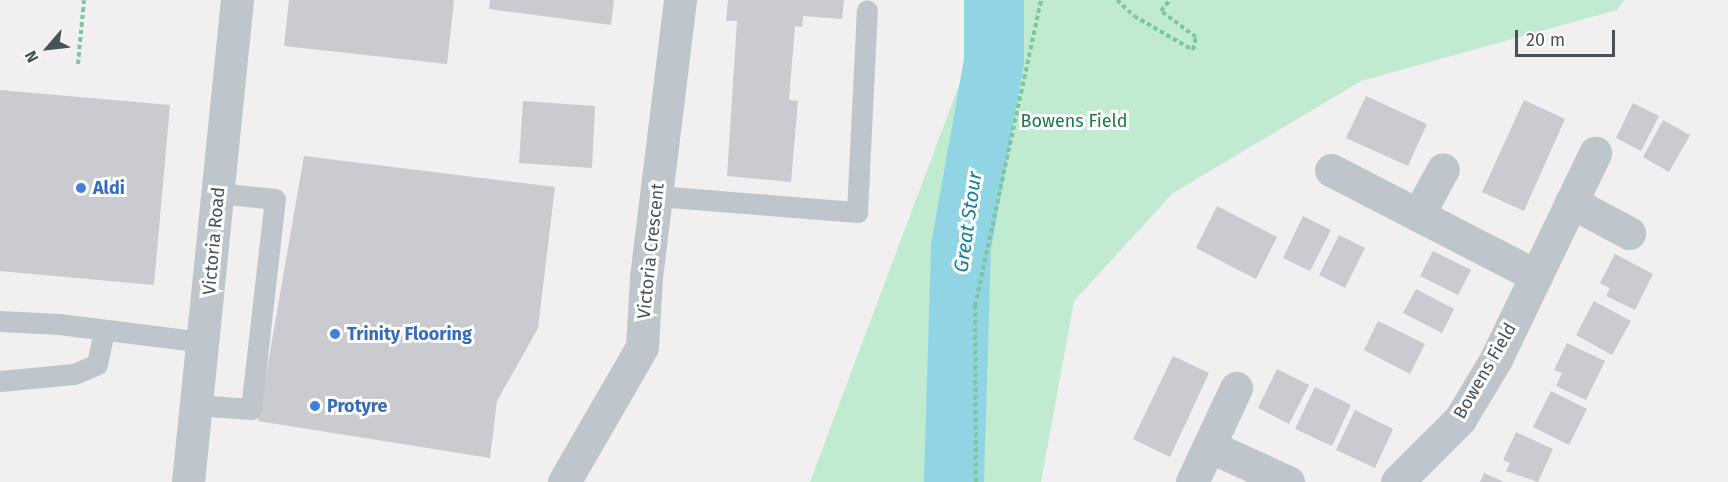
<!DOCTYPE html>
<html>
<head>
<meta charset="utf-8">
<style>
	body { margin:0 }
	#map { position:relative; width:1728px; height:482px; overflow:hidden; background:#f1efef; font-family:"Fira Sans",sans-serif }
	div>[style] { position:absolute }
	.green>* { inset:0; background:#c1ebd0 }
	.river>* { height:60px; margin:-30px; padding:0 30px; transform-origin:30px; border-radius:30px; background:#91d4e4 }
	.building>* { inset:0; background:#c9cbd1 }
	.path>* { height:4px; margin-top:-2px; transform-origin:0; background:repeating-linear-gradient(90deg,#7cc6a0 0 4.5px,transparent 0 7.5px) }
	.service>* { height:21px; margin:-10.5px; padding:0 10.5px; transform-origin:10.5px; border-radius:10.5px; background:#bec6cc }
	.minor>* { height:33px; margin:-16.5px; padding:0 16.5px; transform-origin:16.5px; border-radius:16.5px; background:#bec6cc }
	.tertiary>* { height:33px; margin:-16.5px; padding:0 16.5px; transform-origin:16.5px; border-radius:16.5px; background:#bec6cc }
	.dots>* { width:16px; height:16px; translate:-50% -50%; box-sizing:border-box; border:3px solid #fff; border-radius:50% }
	span { translate:-50% -50%; white-space:nowrap; text-align:center; line-height:1.15; -webkit-text-stroke:6px #fff; paint-order:stroke }
	.park-label { font-size:18px; color:#1f7649 }
	.shop-label { font-size:18px; color:#366cbe; font-weight:700 }
	.left { translate:0 -50%; text-align:left }
	.street-label { font-size:18px; color:#48525a }
	.water-label { font-size:20px; color:#187d96; font-style:italic }
	.north { position:absolute; left:18px; top:18px; width:60px; height:60px; -webkit-text-stroke:4px #fff; paint-order:stroke; rotate:242deg; font-size:16px; font-weight:700; line-height:24px; text-align:center; color:#48525a }
	.north::after { content:''; display:block; margin:auto; width:21px; height:27px; background:#48525a; clip-path:polygon(50% 0,100% 100%,50% 72%,0 100%) }
	.scale { position:absolute; left:1515px; top:30px; width:100px; height:27px; box-sizing:border-box; border:3px solid #48525a; border-top:0; padding-left:8px; font-size:18px; line-height:21px; white-space:nowrap; color:#48525a; -webkit-text-stroke:4px #fff; paint-order:stroke }
</style>
</head>
<body>
<div id="map">
	<div class="green">
		<i style="clip-path:polygon(991px 0,1624px 0,1617px 10px,1361px 81px,1173px 193px,1074px 301px,1041px 482px,810px 482px)"></i>
	</div>
	<div class="river">
		<i style="left:954px;top:482px;width:235px;rotate:-88.3deg"></i>
		<i style="left:961px;top:247px;width:188px;rotate:-79.9deg"></i>
		<i style="left:994px;top:62px;width:62px;rotate:-90deg"></i>
	</div>
	<div class="building">
		<i style="clip-path:polygon(289px 0,454px 0,447px 64px,284px 46px)"></i>
		<i style="clip-path:polygon(490px 0,614px 0,611px 25px,489px 9px)"></i>
		<i style="clip-path:polygon(728px 0,844px 0,842px 19px,803px 16px,802px 27px,795px 26px,789px 100px,798px 101px,791px 182px,727px 176px,737px 21px,726px 21px)"></i>
		<i style="clip-path:polygon(0 90px,170px 105px,154px 285px,0 271px)"></i>
		<i style="clip-path:polygon(1366px 96px,1427px 124px,1408px 166px,1346px 138px)"></i>
		<i style="clip-path:polygon(1524px 100px,1565px 119px,1524px 211px,1482px 192px)"></i>
		<i style="clip-path:polygon(523px 101px,595px 106px,592px 168px,519px 163px)"></i>
		<i style="clip-path:polygon(1633px 103px,1659px 116px,1641px 151px,1616px 138px)"></i>
		<i style="clip-path:polygon(1663px 120px,1690px 135px,1669px 172px,1643px 157px)"></i>
		<i style="clip-path:polygon(304px 156px,555px 187px,538px 328px,497px 401px,490px 458px,258px 421px)"></i>
		<i style="clip-path:polygon(1217px 206px,1277px 237px,1256px 279px,1196px 248px)"></i>
		<i style="clip-path:polygon(1303px 216px,1331px 230px,1310px 271px,1283px 258px)"></i>
		<i style="clip-path:polygon(1339px 235px,1365px 248px,1345px 288px,1319px 275px)"></i>
		<i style="clip-path:polygon(1433px 251px,1471px 270px,1458px 295px,1420px 276px)"></i>
		<i style="clip-path:polygon(1615px 254px,1653px 274px,1635px 310px,1606px 296px,1610px 288px,1600px 283px)"></i>
		<i style="clip-path:polygon(1416px 289px,1454px 309px,1442px 333px,1403px 313px)"></i>
		<i style="clip-path:polygon(1594px 301px,1631px 321px,1612px 355px,1576px 335px)"></i>
		<i style="clip-path:polygon(1378px 321px,1425px 344px,1410px 374px,1364px 350px)"></i>
		<i style="clip-path:polygon(1567px 343px,1605px 361px,1586px 400px,1556px 386px,1562px 373px,1554px 370px)"></i>
		<i style="clip-path:polygon(1173px 356px,1209px 373px,1170px 457px,1133px 439px)"></i>
		<i style="clip-path:polygon(1277px 369px,1309px 385px,1289px 424px,1258px 408px)"></i>
		<i style="clip-path:polygon(1315px 387px,1351px 405px,1332px 446px,1295px 429px)"></i>
		<i style="clip-path:polygon(1551px 391px,1587px 409px,1569px 445px,1533px 427px)"></i>
		<i style="clip-path:polygon(1355px 410px,1393px 429px,1375px 468px,1336px 450px)"></i>
		<i style="clip-path:polygon(1516px 432px,1553px 449px,1538px 482px,1506px 471px,1510px 463px,1503px 460px)"></i>
		<i style="clip-path:polygon(1484px 473px,1504px 482px,1480px 482px)"></i>
	</div>
	<div class="path">
		<i style="left:1117px;top:0;width:23px;rotate:43deg"></i>
		<i style="left:1134px;top:16px;width:68px;rotate:30deg"></i>
		<i style="left:1193px;top:50px;width:13px;rotate:-77deg"></i>
		<i style="left:1196px;top:37px;width:44px;rotate:-143.4deg"></i>
		<i style="left:1161px;top:11px;width:14px;rotate:-51deg"></i>
		<i style="left:78px;top:64px;width:64px;rotate:-84.6deg"></i>
		<i style="left:976px;top:482px;width:176px;rotate:-90.3deg"></i>
		<i style="left:975px;top:306px;width:313px;rotate:-77.8deg"></i>
	</div>
	<div class="service">
		<i style="left:657px;top:196px;width:201px;rotate:4.6deg"></i>
		<i style="left:857px;top:212px;width:202px;rotate:-87.2deg"></i>
		<i style="left:0;top:321px;width:59px;rotate:2.9deg"></i>
		<i style="left:59px;top:324px;width:146px;rotate:7.1deg"></i>
		<i style="left:0;top:381px;width:74px;rotate:-5.4deg"></i>
		<i style="left:74px;top:374px;width:25px;rotate:-23deg"></i>
		<i style="left:97px;top:364px;width:35px;rotate:-78deg"></i>
		<i style="left:197px;top:405px;width:54px;rotate:4.2deg"></i>
		<i style="left:251px;top:409px;width:211px;rotate:-83.5deg"></i>
		<i style="left:275px;top:199px;width:57px;rotate:-174deg"></i>
	</div>
	<div class="minor">
		<i style="left:1331px;top:170px;width:231px;rotate:27.3deg"></i>
		<i style="left:1571px;top:202px;width:66px;rotate:28.1deg"></i>
		<i style="left:1418px;top:215px;width:52px;rotate:-61.5deg"></i>
		<i style="left:1209px;top:446px;width:87px;rotate:24.5deg"></i>
		<i style="left:564px;top:482px;width:156px;rotate:-60deg"></i>
		<i style="left:642px;top:347px;width:70px;rotate:-86.7deg"></i>
		<i style="left:646px;top:277px;width:279px;rotate:-83deg"></i>
		<i style="left:1192px;top:482px;width:104px;rotate:-64.9deg"></i>
		<i style="left:1397px;top:482px;width:89px;rotate:-45deg"></i>
		<i style="left:1460px;top:419px;width:70px;rotate:-59deg"></i>
		<i style="left:1496px;top:359px;width:229px;rotate:-64.3deg"></i>
	</div>
	<div class="tertiary">
		<i style="left:188px;top:482px;width:484px;rotate:-84.2deg"></i>
	</div>
	<div class="dots">
		<i style="left:81px;top:188px;background:#3f7fe0"></i>
		<i style="left:335px;top:334px;background:#3f7fe0"></i>
		<i style="left:315px;top:406px;background:#3f7fe0"></i>
	</div>
	<div class="park-label">
		<span style="left:1074px;top:121px">Bowens Field</span>
	</div>
	<div class="shop-label">
		<span class="left" style="left:93px;top:188px">Aldi</span>
		<span class="left" style="left:347px;top:334px">Trinity Flooring</span>
		<span class="left" style="left:327px;top:406px">Protyre</span>
	</div>
	<div class="street-label">
		<span style="left:214px;top:241px;rotate:-85deg">Victoria Road</span>
		<span style="left:651px;top:251px;rotate:-84deg">Victoria Crescent</span>
		<span style="left:1485px;top:371px;rotate:-60deg">Bowens Field</span>
	</div>
	<div class="water-label">
		<span style="left:968px;top:222px;rotate:-82deg">Great Stour</span>
	</div>
	<div class="north">N</div>
	<div class="scale">20 m</div>
</div>
</body>
</html>
